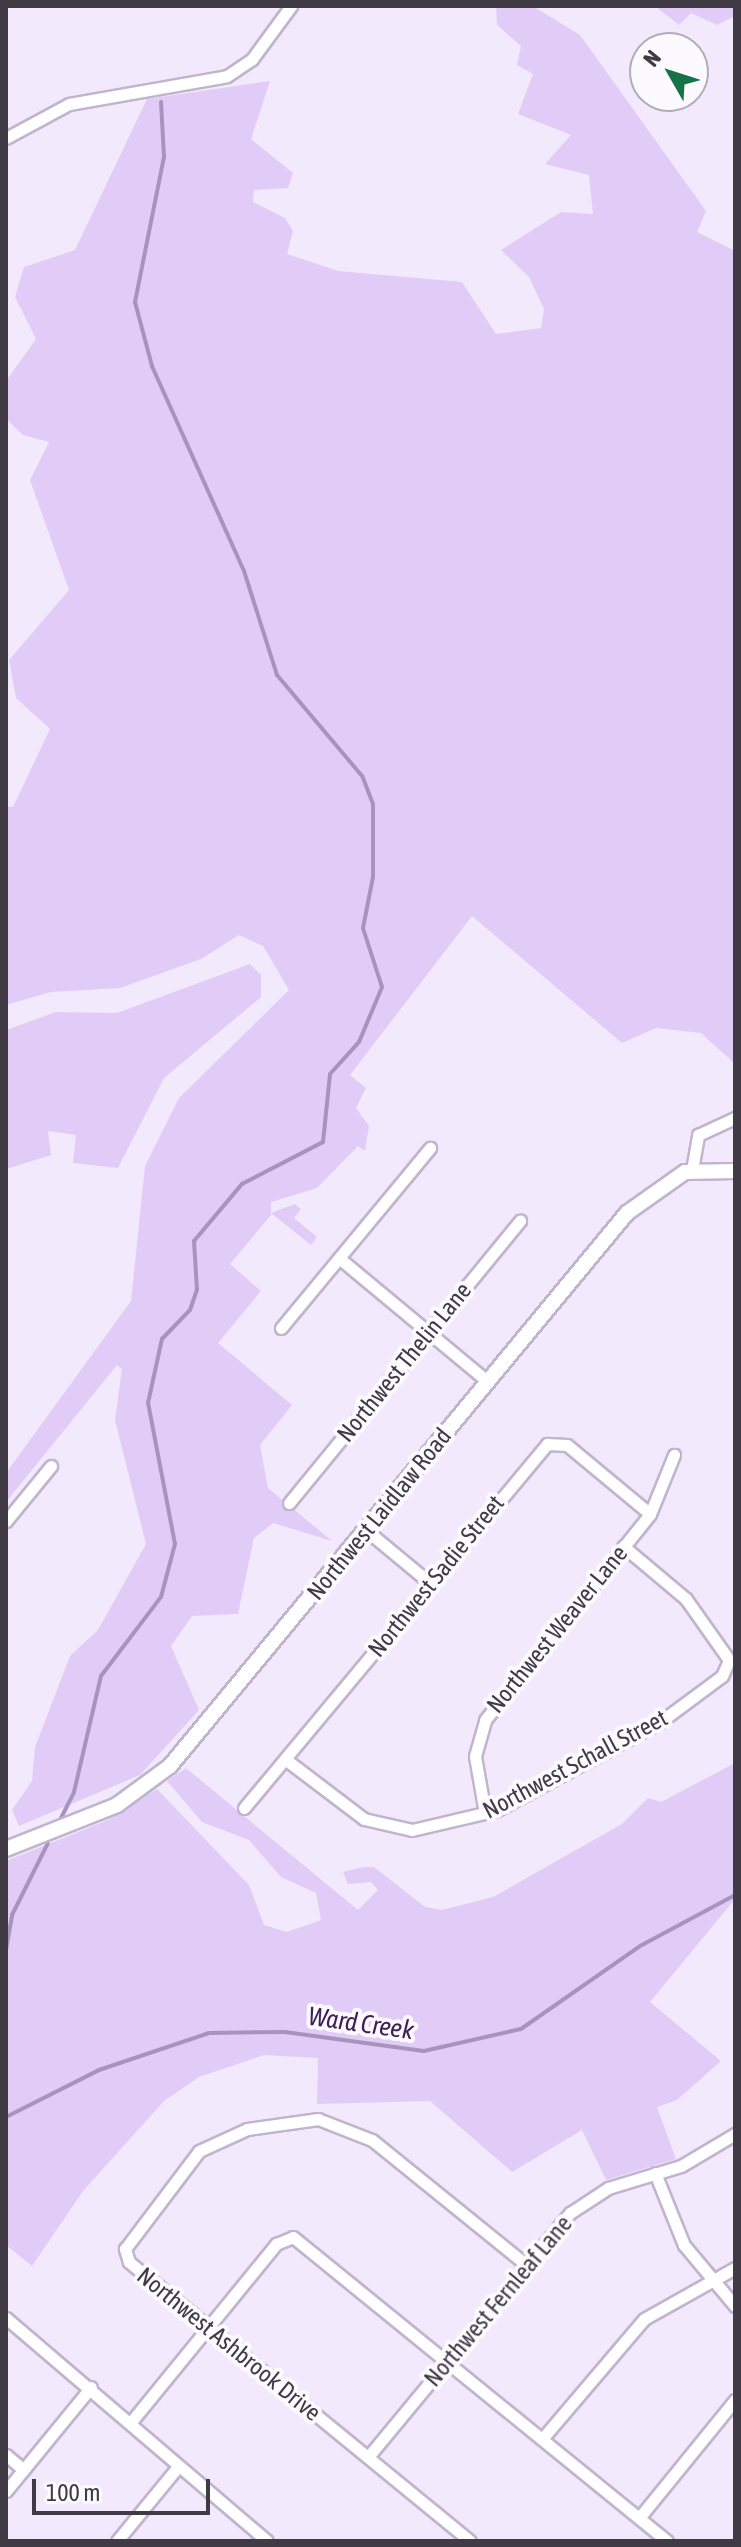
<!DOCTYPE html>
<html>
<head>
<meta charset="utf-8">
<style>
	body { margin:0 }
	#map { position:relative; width:741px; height:2547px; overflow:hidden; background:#f3e9fd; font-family:"Asap Condensed",sans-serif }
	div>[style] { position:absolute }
	.green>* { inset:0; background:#e1ccf8 }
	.stream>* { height:4px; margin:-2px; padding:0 2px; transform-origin:2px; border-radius:2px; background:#a993be }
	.roads { filter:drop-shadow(2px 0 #c1b5ce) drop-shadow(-2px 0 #c1b5ce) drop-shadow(0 2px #c1b5ce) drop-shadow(0 -2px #c1b5ce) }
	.minor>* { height:11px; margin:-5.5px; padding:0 5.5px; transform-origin:5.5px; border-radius:5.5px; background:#fff }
	.tertiary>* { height:14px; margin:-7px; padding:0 7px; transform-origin:7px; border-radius:7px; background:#fff }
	span { translate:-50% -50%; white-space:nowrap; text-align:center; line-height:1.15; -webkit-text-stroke:8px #fcf9ff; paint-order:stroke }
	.street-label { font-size:24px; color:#3f3a44 }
	.water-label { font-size:26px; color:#3e2056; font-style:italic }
	.frame { position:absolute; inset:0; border:8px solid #3f3a44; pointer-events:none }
	.north { position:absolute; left:629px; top:32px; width:80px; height:80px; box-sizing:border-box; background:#fcf9ff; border:2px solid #b0adb4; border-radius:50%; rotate:309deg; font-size:22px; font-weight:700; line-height:32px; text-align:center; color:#3f3a44 }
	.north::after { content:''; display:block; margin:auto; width:28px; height:36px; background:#167348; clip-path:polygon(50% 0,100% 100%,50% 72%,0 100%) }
	.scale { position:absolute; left:32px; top:2479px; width:178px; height:36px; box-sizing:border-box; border:4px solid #3f3a44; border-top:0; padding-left:10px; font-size:24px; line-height:28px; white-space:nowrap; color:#3f3a44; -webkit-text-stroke:6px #fcf9ff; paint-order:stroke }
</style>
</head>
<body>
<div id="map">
	<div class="green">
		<i style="clip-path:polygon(496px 6px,536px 8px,580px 35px,706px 211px,697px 232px,735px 251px,735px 1064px,701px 1033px,656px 1028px,622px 1043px,472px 916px,350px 1075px,366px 1088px,356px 1108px,369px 1126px,365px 1151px,358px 1146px,317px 1188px,271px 1202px,271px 1215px,230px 1264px,261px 1291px,218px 1343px,292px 1405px,260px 1445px,268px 1488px,332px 1541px,273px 1523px,254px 1538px,238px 1614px,192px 1616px,171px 1646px,199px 1710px,140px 1775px,19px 1826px,12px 1810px,32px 1781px,35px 1747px,70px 1656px,98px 1630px,146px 1544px,115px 1420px,122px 1369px,117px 1365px,6px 1502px,6px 1473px,131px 1301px,145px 1166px,179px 1098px,289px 990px,263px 946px,239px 935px,201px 959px,120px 988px,51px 992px,6px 1005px,6px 807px,13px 807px,50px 729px,16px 698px,9px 660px,69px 590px,30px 480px,49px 442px,23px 435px,6px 419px,6px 381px,36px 339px,15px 297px,24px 267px,75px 250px,147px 99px,270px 81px,251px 139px,293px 173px,288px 188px,254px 190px,253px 202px,285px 218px,293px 231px,287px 254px,338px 271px,462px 282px,496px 334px,541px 328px,544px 309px,529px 277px,501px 250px,561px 212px,593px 214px,589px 175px,545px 164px,571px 135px,518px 114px,533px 74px,517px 65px,521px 46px,497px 25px)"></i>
		<i style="clip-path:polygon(655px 6px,735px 6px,735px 16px,717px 25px,691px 13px,679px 25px)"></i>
		<i style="clip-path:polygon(250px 964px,261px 975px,261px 997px,164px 1078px,118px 1168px,73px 1163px,76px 1135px,48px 1131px,51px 1155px,6px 1169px,6px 1030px,56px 1012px,117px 1013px)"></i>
		<i style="clip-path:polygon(295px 1204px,301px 1209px,294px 1218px,317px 1237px,311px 1245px,271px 1213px)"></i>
		<i style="clip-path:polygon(735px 1763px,735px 1899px,650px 2002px,721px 2061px,677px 2100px,657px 2107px,676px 2159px,606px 2180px,582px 2130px,512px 2172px,430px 2101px,317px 2104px,318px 2058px,264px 2055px,199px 2077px,164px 2101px,83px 2191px,32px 2266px,6px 2245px,6px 1861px,108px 1820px,157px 1789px,249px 1885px,264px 1925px,287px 1932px,321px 1920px,316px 1893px,281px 1877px,249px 1840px,202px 1822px,167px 1781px,186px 1768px,358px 1910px,378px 1890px,371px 1882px,348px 1884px,343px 1872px,363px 1867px,374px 1867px,425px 1907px,442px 1910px,493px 1897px,622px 1824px,648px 1798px,661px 1802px)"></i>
	</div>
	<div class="stream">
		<i style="left:61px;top:1818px;width:29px;rotate:-63deg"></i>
		<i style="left:74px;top:1792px;width:119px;rotate:-76.9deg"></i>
		<i style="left:101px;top:1676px;width:99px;rotate:-52.8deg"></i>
		<i style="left:161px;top:1597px;width:55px;rotate:-75.2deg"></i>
		<i style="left:175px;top:1544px;width:144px;rotate:-100.8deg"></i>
		<i style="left:148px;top:1403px;width:66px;rotate:-77.7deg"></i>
		<i style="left:162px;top:1339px;width:40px;rotate:-46deg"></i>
		<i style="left:190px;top:1310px;width:21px;rotate:-71deg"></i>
		<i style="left:197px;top:1290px;width:49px;rotate:-93.5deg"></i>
		<i style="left:194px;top:1241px;width:75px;rotate:-49.9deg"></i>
		<i style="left:242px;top:1184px;width:91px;rotate:-27.4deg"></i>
		<i style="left:323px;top:1142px;width:68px;rotate:-84.1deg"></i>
		<i style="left:330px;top:1074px;width:43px;rotate:-47.8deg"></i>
		<i style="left:359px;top:1042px;width:60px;rotate:-67.3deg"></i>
		<i style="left:382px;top:987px;width:62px;rotate:-107.9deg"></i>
		<i style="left:363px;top:928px;width:52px;rotate:-78.9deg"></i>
		<i style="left:373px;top:877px;width:73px;rotate:-90deg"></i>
		<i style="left:373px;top:804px;width:30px;rotate:-111deg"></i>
		<i style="left:362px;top:776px;width:132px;rotate:-130.1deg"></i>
		<i style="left:277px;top:675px;width:109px;rotate:-107.6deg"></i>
		<i style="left:244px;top:571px;width:225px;rotate:-114.2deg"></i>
		<i style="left:152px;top:366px;width:66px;rotate:-104.9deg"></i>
		<i style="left:135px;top:302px;width:148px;rotate:-78.7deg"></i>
		<i style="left:164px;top:157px;width:55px;rotate:-93.1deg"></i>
		<i style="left:6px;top:1950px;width:36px;rotate:-80deg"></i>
		<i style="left:12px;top:1915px;width:80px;rotate:-63.4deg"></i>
		<i style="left:6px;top:2117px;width:104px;rotate:-26.8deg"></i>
		<i style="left:99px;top:2070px;width:116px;rotate:-18.6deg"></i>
		<i style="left:209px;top:2033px;width:76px;rotate:-0.8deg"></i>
		<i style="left:285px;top:2032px;width:140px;rotate:7.8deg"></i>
		<i style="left:424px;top:2051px;width:99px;rotate:-12.8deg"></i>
		<i style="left:521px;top:2029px;width:145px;rotate:-34.9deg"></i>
		<i style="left:640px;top:1946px;width:108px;rotate:-28.2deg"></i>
	</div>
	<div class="roads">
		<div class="minor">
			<i style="left:6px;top:138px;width:72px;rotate:-28.4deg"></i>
			<i style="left:69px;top:104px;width:160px;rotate:-10deg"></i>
			<i style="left:227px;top:76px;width:30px;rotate:-34deg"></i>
			<i style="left:252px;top:59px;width:66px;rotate:-53.7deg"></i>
			<i style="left:692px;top:1170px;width:36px;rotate:-80deg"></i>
			<i style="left:698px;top:1135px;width:41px;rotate:-24.7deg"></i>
			<i style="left:339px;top:1258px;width:192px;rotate:39.7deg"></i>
			<i style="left:281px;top:1328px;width:234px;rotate:-50.4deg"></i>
			<i style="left:289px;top:1503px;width:365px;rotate:-50.7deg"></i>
			<i style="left:6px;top:1521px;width:71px;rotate:-50.7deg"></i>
			<i style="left:366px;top:1530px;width:83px;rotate:39.6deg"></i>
			<i style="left:285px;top:1759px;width:99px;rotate:37.2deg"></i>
			<i style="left:364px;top:1819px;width:49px;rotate:12.9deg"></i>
			<i style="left:412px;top:1830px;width:87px;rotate:-13.2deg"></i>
			<i style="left:497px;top:1810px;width:185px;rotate:-28.4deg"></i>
			<i style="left:660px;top:1722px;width:77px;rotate:-36.6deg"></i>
			<i style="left:722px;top:1676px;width:17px;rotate:-66deg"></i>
			<i style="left:729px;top:1660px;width:75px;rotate:-125.2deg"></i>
			<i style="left:686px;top:1599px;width:82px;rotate:-139.9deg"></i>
			<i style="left:244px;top:1808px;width:474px;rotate:-50.2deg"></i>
			<i style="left:547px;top:1444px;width:20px;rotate:3deg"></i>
			<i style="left:567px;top:1445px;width:108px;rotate:39.7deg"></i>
			<i style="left:485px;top:1813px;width:58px;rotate:-100deg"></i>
			<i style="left:475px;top:1756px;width:37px;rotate:-74deg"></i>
			<i style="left:485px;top:1720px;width:264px;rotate:-51.3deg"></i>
			<i style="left:650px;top:1514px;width:64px;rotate:-67.9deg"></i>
			<i style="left:655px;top:2173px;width:78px;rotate:68.1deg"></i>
			<i style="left:684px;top:2245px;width:80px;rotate:50.1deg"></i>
			<i style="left:6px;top:2318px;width:343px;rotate:40.5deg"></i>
			<i style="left:131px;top:2422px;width:230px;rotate:-50.8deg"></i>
			<i style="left:276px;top:2244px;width:18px;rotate:-22deg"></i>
			<i style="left:293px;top:2237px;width:482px;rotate:39.1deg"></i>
			<i style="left:542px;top:2439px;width:157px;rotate:-49.6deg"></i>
			<i style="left:644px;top:2319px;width:104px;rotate:-29.3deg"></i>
			<i style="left:6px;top:2455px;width:23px;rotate:40deg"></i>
			<i style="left:368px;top:2457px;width:317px;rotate:-50.4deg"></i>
			<i style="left:570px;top:2213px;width:45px;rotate:-33.3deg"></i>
			<i style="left:608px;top:2188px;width:76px;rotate:-16.8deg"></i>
			<i style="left:681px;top:2166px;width:63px;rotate:-30.7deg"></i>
			<i style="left:6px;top:2491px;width:134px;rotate:-50.7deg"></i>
			<i style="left:639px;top:2518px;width:152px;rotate:-50.9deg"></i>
			<i style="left:117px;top:2541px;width:94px;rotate:-50.6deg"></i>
			<i style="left:470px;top:2541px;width:441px;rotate:-140.7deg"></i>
			<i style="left:129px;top:2262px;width:14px;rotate:-107deg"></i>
			<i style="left:125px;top:2249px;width:123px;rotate:-52.9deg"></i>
			<i style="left:199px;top:2151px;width:53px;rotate:-24.6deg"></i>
			<i style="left:247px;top:2129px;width:72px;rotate:-8deg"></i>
			<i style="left:318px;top:2119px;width:58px;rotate:21.3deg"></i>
			<i style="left:372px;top:2140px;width:196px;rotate:39deg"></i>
		</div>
		<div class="tertiary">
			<i style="left:6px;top:1849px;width:119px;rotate:-21.6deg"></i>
			<i style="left:117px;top:1805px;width:66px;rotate:-36.3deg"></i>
			<i style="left:170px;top:1766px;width:717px;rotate:-50.43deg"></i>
			<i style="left:627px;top:1213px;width:71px;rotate:-35.3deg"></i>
			<i style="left:685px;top:1172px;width:50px;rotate:-1.1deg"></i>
		</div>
	</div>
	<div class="street-label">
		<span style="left:404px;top:1362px;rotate:-51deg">Northwest Thelin Lane</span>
		<span style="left:379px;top:1514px;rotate:-51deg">Northwest Laidlaw Road</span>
		<span style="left:436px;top:1576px;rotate:-51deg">Northwest Sadie Street</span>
		<span style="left:557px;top:1629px;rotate:-51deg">Northwest Weaver Lane</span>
		<span style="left:575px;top:1764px;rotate:-28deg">Northwest Schall Street</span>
		<span style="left:498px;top:2301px;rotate:-50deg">Northwest Fernleaf Lane</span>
		<span style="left:229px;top:2344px;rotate:39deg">Northwest Ashbrook Drive</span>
	</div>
	<div class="water-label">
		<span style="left:361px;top:2024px;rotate:8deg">Ward Creek</span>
	</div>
	<div class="frame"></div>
	<div class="north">N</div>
	<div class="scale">100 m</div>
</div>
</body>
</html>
